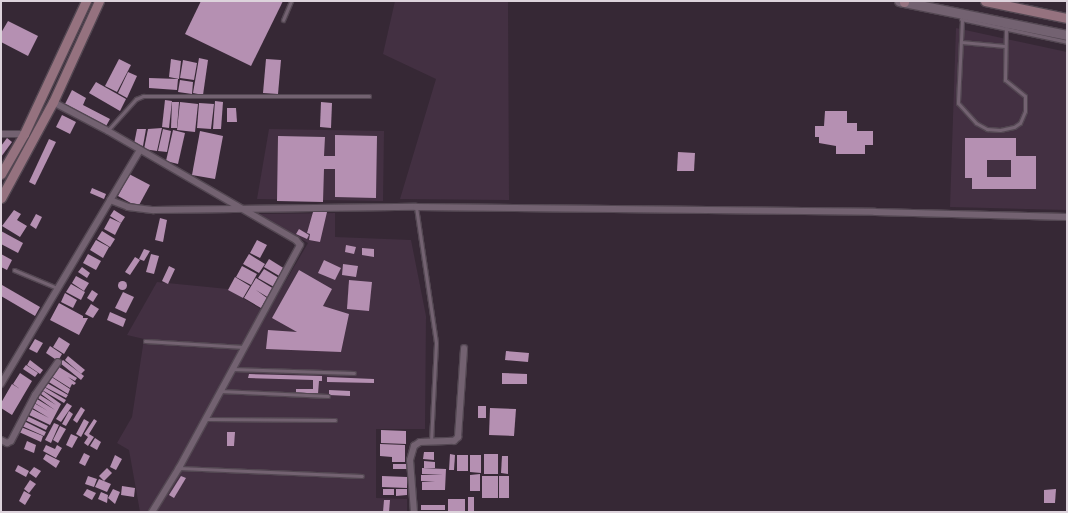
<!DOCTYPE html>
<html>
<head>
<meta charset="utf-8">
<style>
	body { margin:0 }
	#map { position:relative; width:1068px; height:513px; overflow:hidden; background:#362835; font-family:Overpass,sans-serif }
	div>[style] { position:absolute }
	.built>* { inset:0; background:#433042 }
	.building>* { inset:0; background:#b590b2 }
	.round { border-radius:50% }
	.roads { filter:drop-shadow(1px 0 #534752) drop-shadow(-1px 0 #534752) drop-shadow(0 1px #534752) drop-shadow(0 -1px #534752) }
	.service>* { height:3px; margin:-1.5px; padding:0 1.5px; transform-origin:1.5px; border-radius:1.5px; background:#736271 }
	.minor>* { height:6px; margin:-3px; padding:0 3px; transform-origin:3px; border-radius:3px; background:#736271 }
	.tertiary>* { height:9px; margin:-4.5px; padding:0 4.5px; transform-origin:4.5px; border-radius:4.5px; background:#736271 }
	.secondary>* { height:9px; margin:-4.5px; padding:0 4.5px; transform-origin:4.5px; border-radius:4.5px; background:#95727f }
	span { translate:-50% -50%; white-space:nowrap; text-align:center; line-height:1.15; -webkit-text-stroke:5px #1a1319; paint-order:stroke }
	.frame { position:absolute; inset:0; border:2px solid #ddd3dc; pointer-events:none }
</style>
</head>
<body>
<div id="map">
	<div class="built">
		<i style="clip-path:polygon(395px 1px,508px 1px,509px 200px,400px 199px,436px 79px,383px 54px)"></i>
		<i style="clip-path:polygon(956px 28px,1067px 52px,1067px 210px,950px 207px)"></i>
		<i style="clip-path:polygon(269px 129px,384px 131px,383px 201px,257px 199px)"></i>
		<i style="clip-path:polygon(335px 213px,335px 237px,411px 240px,426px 316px,425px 429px,376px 429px,376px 498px,407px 499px,407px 512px,140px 512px,129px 450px,117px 443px,132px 417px,144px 339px,127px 335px,157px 282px,228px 289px,267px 313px,308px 243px,258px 214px)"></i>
	</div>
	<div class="building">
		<i style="clip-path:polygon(201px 1px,283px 1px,251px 66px,185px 34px)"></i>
		<i style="clip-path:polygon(8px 21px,38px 36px,28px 56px,1px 42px,1px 33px)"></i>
		<i style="clip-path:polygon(199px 58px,208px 60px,203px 95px,193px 93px)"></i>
		<i style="clip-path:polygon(119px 59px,131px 65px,117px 92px,105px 86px)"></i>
		<i style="clip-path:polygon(171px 59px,181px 61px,179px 79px,169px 77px)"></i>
		<i style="clip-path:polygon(266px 59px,281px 60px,278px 94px,263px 93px)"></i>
		<i style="clip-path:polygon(183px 60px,197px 63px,194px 80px,180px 78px)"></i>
		<i style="clip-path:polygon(128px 72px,137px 76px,127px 98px,118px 93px)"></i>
		<i style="clip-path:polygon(149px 78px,178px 79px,177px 90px,149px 88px)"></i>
		<i style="clip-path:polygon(180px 80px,193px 82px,192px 94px,178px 92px)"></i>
		<i style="clip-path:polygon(96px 82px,126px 99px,120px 111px,89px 93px)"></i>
		<i style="clip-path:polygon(72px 90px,86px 98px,83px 105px,110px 119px,105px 128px,64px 106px)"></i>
		<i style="clip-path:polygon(165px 100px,172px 101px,169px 128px,162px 127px)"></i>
		<i style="clip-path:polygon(215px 101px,223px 102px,221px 129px,213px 129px)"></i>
		<i style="clip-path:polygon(172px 102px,179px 102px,177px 128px,171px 128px)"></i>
		<i style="clip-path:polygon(180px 102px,198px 104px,195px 132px,177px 130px)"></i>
		<i style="clip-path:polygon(321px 102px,332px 103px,331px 128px,320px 127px)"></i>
		<i style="clip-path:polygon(199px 103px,214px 104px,211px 129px,197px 128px)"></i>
		<i style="clip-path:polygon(227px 108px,236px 108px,237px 122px,227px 122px)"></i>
		<i style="clip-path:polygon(825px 111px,847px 111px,847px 123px,857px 123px,857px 131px,873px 131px,873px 145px,865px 145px,865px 154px,836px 154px,836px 146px,819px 143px,819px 137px,815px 137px,815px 126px,824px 126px)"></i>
		<i style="clip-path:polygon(62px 115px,76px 122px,70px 134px,56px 127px)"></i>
		<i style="clip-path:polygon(162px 128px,157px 151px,144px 149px,148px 129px)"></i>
		<i style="clip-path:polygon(137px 129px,146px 129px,143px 146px,134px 144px)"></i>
		<i style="clip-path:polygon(163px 129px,171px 131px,167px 152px,158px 151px)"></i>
		<i style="clip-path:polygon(173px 130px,185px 133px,178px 164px,166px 161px)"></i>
		<i style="clip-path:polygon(200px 131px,223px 136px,215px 179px,192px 175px)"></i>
		<i style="clip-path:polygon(335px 135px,377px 136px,376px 198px,335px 197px,335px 169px,324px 169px,323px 202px,277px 201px,278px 136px,325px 137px,324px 156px,335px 156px)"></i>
		<i style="clip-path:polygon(7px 138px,12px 142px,1px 157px,1px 146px)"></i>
		<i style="clip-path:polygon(evenodd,965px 138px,1016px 138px,1016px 156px,1036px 156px,1036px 189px,972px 189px,972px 178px,965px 178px,965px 138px,987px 160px,1011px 160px,1011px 177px,987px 177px,987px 160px)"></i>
		<i style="clip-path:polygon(49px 139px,56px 142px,35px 185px,29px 182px)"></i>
		<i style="clip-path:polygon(678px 152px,695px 153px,694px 171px,677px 171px)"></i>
		<i style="clip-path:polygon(129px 174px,150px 185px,138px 207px,118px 196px)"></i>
		<i style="clip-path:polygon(92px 188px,106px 194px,104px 199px,90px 193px)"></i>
		<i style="clip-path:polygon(14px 210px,21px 214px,17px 220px,27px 226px,20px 237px,2px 226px)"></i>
		<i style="clip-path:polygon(114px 210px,125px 217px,121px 223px,110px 216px)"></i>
		<i style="clip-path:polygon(313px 212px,327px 212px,320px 242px,309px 240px,310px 234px,307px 233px)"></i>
		<i style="clip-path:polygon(36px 214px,42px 217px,36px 229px,30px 225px)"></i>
		<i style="clip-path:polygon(110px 218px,121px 223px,115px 235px,104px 229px)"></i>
		<i style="clip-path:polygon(160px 218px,167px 220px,163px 242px,155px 240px)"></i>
		<i style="clip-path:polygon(299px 229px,309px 235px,307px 239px,296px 234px)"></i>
		<i style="clip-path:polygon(1px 231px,23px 243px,18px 253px,1px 244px)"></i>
		<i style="clip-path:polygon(102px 231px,115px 239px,110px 247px,97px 239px)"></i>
		<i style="clip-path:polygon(96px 240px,109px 247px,103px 258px,90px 250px)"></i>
		<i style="clip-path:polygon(257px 240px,267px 245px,260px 258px,250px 253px)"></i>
		<i style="clip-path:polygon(346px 245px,356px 247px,354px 254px,345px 252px)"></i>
		<i style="clip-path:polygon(362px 248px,374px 249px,374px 257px,362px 255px)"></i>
		<i style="clip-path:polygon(144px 249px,150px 251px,144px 261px,139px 259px)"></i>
		<i style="clip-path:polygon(1px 254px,12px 260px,7px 270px,1px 267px)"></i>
		<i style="clip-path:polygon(88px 254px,101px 261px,96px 270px,83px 263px)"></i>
		<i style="clip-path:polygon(151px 254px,159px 256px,154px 274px,146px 272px)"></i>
		<i style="clip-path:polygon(249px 254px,265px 264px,259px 273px,243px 264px)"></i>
		<i style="clip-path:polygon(135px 257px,140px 260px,130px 275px,125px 272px)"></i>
		<i style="clip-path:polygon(269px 259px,285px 269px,281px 277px,264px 267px)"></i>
		<i style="clip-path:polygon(324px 260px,341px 268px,335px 280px,318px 273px)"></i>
		<i style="clip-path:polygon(343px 264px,358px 266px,356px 277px,342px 275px)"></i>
		<i style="clip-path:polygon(169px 266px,175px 269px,168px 284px,162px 281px)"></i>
		<i style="clip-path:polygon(242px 266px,257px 274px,251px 285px,236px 277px)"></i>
		<i style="clip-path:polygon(82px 267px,90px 273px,87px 278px,78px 272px)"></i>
		<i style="clip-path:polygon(264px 269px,279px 278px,274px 287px,258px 278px)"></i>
		<i style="clip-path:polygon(299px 270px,332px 289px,323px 306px,349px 314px,341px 352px,266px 349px,268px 330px,297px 332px,272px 318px)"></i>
		<i style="clip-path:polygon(76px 276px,89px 283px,84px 291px,72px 283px)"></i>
		<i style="clip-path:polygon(235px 277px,250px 286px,243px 298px,228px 290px)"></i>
		<i style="clip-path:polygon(256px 278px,274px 289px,269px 298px,256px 290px,267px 298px,261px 308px,244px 298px)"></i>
		<i style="clip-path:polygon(349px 280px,372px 282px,369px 311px,347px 309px)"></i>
		<i class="round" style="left:117.5px;top:280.5px;width:9px;height:9px"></i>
		<i style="clip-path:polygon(71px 284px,85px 292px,81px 300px,66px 292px)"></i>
		<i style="clip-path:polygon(2px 285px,40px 307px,35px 316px,1px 296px)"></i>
		<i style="clip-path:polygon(92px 290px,98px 294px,93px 302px,87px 298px)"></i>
		<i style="clip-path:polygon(123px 292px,134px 297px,126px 313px,115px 308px)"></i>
		<i style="clip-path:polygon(65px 293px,77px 300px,73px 308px,61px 302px)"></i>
		<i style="clip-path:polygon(59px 303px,83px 316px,83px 318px,88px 318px,79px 335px,50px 320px)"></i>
		<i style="clip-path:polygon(91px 304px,99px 309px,93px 318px,85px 314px)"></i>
		<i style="clip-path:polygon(110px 312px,126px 319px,123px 327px,107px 320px)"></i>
		<i style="clip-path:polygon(59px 337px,70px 344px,64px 354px,53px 347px)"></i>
		<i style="clip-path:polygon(35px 339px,43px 343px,37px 353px,29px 349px)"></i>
		<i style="clip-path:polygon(50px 346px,62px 354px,58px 361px,46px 353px)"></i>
		<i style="clip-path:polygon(506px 351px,529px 353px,528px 362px,505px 360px)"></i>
		<i style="clip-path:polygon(68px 356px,85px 370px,81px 374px,65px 360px)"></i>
		<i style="clip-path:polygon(30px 360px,43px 370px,40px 374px,27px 365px)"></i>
		<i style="clip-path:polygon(63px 360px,84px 376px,81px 380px,60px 363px)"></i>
		<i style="clip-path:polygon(26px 365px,38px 373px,35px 377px,23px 369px)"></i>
		<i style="clip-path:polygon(59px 367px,77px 378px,75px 381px,68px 377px,76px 383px,74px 385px,72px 384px,70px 388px,51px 376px)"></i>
		<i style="clip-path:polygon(20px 373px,32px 381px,12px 415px,1px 408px,1px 403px,12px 384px,20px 389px,13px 384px)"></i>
		<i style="clip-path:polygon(502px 373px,527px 374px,527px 384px,502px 384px)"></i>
		<i style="clip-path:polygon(249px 374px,322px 376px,322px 381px,319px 381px,318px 394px,296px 393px,296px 389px,313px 389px,313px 380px,248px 378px)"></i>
		<i style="clip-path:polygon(50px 376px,70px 389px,68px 394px,47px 381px)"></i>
		<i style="clip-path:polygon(327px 377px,374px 379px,374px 383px,327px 382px)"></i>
		<i style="clip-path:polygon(47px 383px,68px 395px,66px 398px,45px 387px)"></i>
		<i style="clip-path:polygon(44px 387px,66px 400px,64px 403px,42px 390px)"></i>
		<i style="clip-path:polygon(329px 390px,350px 391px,350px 396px,329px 395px)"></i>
		<i style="clip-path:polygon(43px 391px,61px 404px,50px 425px,27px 414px,30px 408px,49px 418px,31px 407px,34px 403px,48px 411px,35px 403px,37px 399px,55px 410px,38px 398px,40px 395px,56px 405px,41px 394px)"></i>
		<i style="clip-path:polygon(67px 403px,72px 406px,61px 422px,56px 419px)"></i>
		<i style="clip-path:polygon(478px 406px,486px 406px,486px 418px,478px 418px)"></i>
		<i style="clip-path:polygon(81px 407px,85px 410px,77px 423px,73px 420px)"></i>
		<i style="clip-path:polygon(490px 408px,516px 409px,514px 436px,489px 435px)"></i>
		<i style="clip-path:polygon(69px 411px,73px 414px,66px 426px,62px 424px)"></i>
		<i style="clip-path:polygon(27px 416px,48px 426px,46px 430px,25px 420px)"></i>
		<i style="clip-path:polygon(84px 419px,89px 422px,81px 437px,76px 434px)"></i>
		<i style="clip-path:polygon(94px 419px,97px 421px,89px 434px,94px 437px,88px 446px,84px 443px,88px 437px,84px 434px)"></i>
		<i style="clip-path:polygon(24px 421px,46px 432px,44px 436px,22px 426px)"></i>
		<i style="clip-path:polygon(54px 423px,59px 425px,51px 443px,45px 440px)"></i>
		<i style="clip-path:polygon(60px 426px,66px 429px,58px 443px,53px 440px)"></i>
		<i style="clip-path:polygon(21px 427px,43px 436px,41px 442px,19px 432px)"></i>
		<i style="clip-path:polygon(381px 430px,406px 431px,406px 444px,381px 443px)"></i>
		<i style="clip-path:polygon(227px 432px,235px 432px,234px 446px,227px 446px)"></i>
		<i style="clip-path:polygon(71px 434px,78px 437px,72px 448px,66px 445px)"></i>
		<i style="clip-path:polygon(95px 438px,101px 442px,97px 450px,90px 446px)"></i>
		<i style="clip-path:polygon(27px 441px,36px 445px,34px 453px,24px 449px)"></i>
		<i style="clip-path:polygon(380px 444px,405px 445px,405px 462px,392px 462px,392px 457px,380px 456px)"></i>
		<i style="clip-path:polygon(46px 445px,55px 449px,57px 445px,62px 448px,56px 458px,43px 451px)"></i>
		<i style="clip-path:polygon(424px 452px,434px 452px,434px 460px,423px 459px)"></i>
		<i style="clip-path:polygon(84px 453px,90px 456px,85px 466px,79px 463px)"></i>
		<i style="clip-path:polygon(46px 454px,60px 461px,56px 468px,43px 459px)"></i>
		<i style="clip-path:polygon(450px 454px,455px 455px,454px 470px,449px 470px)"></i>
		<i style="clip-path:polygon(484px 454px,498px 454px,498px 474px,484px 474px)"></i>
		<i style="clip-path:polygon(115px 455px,122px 459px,116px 470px,110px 467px)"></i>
		<i style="clip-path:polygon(457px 455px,468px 455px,468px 471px,457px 471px)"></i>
		<i style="clip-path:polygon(470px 455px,481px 455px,481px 473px,470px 472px)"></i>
		<i style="clip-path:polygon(502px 456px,508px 456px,508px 474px,501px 473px)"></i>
		<i style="clip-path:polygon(424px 461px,435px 462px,435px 468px,424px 468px)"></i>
		<i style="clip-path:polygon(393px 464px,407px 464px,407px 469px,393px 469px)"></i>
		<i style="clip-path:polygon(18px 465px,29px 471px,26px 477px,15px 471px)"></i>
		<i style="clip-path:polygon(34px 467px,41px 471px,36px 478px,29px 473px)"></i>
		<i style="clip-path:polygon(107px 468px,112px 473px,104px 481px,99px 476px)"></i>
		<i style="clip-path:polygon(422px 468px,446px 469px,445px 490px,422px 490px,422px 482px,435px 482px,421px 481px,421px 475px,443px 475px,422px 474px)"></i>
		<i style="clip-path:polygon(480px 474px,480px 491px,470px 491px,470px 475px)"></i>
		<i style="clip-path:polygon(88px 476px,97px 479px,94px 487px,85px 484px)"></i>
		<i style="clip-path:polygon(181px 476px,186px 478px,174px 498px,169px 495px)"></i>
		<i style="clip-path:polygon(382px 476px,407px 477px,407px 488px,382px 487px)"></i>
		<i style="clip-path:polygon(482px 476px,498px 476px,498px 498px,482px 498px)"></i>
		<i style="clip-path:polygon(499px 476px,509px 476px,509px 498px,499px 498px)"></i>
		<i style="clip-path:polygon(99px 479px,111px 484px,107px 492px,95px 487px)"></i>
		<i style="clip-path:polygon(30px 480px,36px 484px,29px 493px,24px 489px)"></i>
		<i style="clip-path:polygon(122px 486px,135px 488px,134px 497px,121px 495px)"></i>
		<i style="clip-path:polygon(87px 489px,96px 493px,92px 500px,83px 495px)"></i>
		<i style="clip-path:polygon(113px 489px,120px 492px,115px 504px,108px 498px)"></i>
		<i style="clip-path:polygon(383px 489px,394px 489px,394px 495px,383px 495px)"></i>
		<i style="clip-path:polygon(396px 489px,407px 489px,407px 495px,396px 496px)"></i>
		<i style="clip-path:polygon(1056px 489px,1055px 503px,1044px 503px,1044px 490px)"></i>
		<i style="clip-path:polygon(24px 491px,31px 495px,25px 505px,19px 501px)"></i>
		<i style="clip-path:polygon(101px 492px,108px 495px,107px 503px,98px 499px)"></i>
		<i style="clip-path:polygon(468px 497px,474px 497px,474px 512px,468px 512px)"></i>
		<i style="clip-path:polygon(448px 499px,465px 499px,465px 512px,448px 512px)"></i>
		<i style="clip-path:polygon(384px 500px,390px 500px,389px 512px,383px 512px)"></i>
		<i style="clip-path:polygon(421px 505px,445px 505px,445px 510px,421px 510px)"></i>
	</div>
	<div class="roads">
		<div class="service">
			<i style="left:961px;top:19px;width:108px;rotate:12.2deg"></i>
			<i style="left:283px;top:20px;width:21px;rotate:-67deg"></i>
			<i style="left:962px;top:20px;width:83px;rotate:92.8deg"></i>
			<i style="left:958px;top:103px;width:27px;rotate:48deg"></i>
			<i style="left:976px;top:123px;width:13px;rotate:29deg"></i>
			<i style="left:987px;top:129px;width:13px;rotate:4deg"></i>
			<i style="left:1000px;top:130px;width:14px;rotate:-12deg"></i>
			<i style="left:1014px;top:127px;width:7px;rotate:-34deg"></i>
			<i style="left:1020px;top:123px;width:13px;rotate:-67deg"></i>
			<i style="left:1025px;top:111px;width:15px;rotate:-90deg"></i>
			<i style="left:1025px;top:96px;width:26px;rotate:-141deg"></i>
			<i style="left:1005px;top:80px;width:52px;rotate:-88.9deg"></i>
			<i style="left:961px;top:42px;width:44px;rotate:5.2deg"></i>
			<i style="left:108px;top:130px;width:42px;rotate:-47.9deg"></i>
			<i style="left:136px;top:99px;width:8px;rotate:-23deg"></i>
			<i style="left:143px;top:96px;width:226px"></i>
			<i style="left:416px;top:207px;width:137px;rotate:81.6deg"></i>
			<i style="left:436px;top:343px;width:98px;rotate:92.9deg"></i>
			<i style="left:14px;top:270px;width:47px;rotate:22.7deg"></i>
			<i style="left:145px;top:341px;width:99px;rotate:3.5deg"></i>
			<i style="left:232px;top:369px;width:122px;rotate:1.9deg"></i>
			<i style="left:220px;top:391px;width:108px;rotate:2.7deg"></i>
			<i style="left:207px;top:419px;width:128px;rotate:0.4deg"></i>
			<i style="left:179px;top:468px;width:183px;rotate:2.5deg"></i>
		</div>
		<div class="minor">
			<i style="left:53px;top:102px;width:62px;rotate:27.8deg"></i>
			<i style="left:108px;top:131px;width:217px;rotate:30.1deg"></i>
			<i style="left:296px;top:240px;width:6px;rotate:51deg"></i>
			<i style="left:300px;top:245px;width:254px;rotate:118.5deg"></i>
			<i style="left:179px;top:468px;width:52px;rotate:121.5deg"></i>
			<i style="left:1px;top:134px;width:23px"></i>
			<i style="left:110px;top:200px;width:19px;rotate:21deg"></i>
			<i style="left:128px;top:207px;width:26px;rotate:7deg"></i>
			<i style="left:154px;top:210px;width:262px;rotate:-0.7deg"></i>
			<i style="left:416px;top:207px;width:459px;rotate:0.6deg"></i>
			<i style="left:875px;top:212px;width:192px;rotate:1.5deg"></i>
			<i style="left:1px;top:384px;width:272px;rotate:-59.3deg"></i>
			<i style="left:1px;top:440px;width:7px;rotate:27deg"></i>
			<i style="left:7px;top:443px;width:4px;rotate:-27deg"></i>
			<i style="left:11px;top:441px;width:52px;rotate:-62.4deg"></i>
			<i style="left:35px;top:395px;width:40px;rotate:-55.1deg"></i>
			<i style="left:414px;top:512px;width:52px;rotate:-94.4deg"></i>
			<i style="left:410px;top:460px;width:15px;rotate:-74deg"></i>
			<i style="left:414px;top:446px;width:7px;rotate:-34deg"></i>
			<i style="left:420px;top:442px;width:34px;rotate:-2deg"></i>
			<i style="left:454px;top:441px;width:6px;rotate:-45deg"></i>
			<i style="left:458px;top:437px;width:89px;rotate:-86.1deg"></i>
		</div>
		<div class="tertiary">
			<i style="left:899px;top:1px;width:171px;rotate:11.4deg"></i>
		</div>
		<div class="secondary">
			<i style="left:985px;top:1px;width:84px;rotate:11.7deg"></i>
			<i style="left:904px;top:2px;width:1px;rotate:-90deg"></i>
			<i style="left:1px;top:174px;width:46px;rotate:-60.1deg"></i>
			<i style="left:24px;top:134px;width:147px;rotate:-65deg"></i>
			<i style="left:1px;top:198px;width:109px;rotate:-61.6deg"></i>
			<i style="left:53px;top:102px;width:111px;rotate:-65.5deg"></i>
		</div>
	</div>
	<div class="frame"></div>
</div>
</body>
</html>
